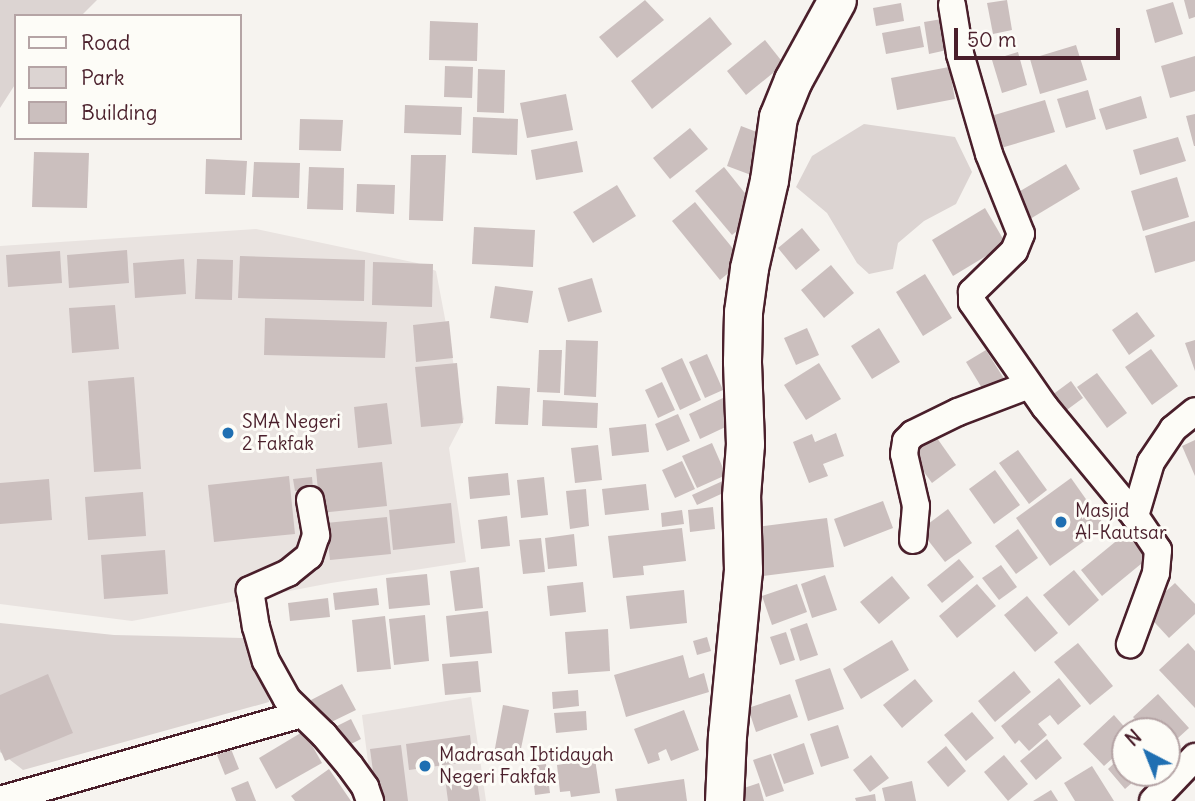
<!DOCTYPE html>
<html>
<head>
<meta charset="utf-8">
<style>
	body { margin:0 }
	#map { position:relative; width:1195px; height:801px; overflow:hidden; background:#f6f3ef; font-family:Delius,sans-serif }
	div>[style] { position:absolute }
	.built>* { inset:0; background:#e9e3e0 }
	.green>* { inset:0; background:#dcd4d2 }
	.building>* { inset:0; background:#cbbfbe }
	.roads { filter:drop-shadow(2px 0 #4a1f2b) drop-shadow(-2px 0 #4a1f2b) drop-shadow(0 2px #4a1f2b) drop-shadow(0 -2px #4a1f2b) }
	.street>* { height:26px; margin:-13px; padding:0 13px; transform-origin:13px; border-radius:13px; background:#fdfcf7 }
	.secondary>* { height:37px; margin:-18.5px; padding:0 18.5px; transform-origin:18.5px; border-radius:18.5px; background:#fdfcf7 }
	.dots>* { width:19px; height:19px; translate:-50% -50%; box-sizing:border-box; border:4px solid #fdfcf7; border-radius:50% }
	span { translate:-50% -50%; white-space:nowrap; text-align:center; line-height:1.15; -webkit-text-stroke:6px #fdfcf7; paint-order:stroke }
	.poi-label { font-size:19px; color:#4a1f2b }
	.left { translate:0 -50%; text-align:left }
	.legend { position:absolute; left:14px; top:14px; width:228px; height:126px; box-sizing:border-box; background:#fdfcf7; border:2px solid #b5a4a5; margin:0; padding:9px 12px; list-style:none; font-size:21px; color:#4a1f2b }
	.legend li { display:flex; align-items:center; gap:14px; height:35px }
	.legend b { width:35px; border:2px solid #b5a4a5 }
	.north { position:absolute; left:1111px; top:717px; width:70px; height:70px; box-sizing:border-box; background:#fdfcf7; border:2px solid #b5a4a5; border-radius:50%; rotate:318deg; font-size:19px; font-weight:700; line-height:28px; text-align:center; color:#4a1f2b }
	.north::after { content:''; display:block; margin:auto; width:24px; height:32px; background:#1f6fb2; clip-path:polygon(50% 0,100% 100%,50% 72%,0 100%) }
	.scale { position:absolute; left:954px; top:28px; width:166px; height:32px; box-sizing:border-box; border:4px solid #4a1f2b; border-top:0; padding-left:9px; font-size:21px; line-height:24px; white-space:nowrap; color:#4a1f2b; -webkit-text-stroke:5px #fdfcf7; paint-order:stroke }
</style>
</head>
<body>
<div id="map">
	<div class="built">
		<i style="clip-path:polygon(256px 229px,417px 263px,436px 271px,464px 419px,449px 448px,466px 562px,331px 583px,132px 621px,0 604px,0 246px)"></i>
		<i style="clip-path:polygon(471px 697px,486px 801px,373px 801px,362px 715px)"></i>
	</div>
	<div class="green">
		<i style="clip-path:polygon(0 0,97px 0,81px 16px,16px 16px,16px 83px,0 108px)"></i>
		<i style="clip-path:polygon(864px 124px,955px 137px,972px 172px,956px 204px,924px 221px,898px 243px,893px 269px,869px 274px,857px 263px,827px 213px,796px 187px,812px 156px)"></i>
		<i style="clip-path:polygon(0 623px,114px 635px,243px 638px,266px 677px,269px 702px,23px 770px,0 752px)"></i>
	</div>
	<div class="building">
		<i style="clip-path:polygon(645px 0,664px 20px,617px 58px,599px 37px)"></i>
		<i style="clip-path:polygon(1007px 0,1012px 30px,993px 34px,987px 3px)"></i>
		<i style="clip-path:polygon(1184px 0,1195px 0,1195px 17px,1189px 19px)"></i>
		<i style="clip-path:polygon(1173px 2px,1183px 34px,1155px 43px,1146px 10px)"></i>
		<i style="clip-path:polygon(901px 3px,904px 21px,876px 26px,873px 8px)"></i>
		<i style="clip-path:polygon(710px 17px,732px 44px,652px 109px,631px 81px)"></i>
		<i style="clip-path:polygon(942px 19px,947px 50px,929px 54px,924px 22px)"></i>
		<i style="clip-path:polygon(430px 21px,478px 23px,477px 61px,429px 60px)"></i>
		<i style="clip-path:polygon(920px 26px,924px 47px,886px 54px,882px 33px)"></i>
		<i style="clip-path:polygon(765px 40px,784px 64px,746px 95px,727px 71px)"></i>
		<i style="clip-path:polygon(1076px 45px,1087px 80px,1040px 94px,1030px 59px)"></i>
		<i style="clip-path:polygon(1018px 52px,1027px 85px,1002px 93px,992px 60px)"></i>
		<i style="clip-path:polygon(1195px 56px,1195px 91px,1170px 98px,1161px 66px)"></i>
		<i style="clip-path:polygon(445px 66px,473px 67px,472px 98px,444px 97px)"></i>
		<i style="clip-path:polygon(949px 67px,955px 99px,897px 110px,891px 78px)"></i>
		<i style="clip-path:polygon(478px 69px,505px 70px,504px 113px,477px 112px)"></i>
		<i style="clip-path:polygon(1088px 90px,1096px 119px,1066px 128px,1057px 99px)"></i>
		<i style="clip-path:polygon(566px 94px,573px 130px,527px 138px,520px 103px)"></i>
		<i style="clip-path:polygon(1141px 96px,1147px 118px,1106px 130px,1099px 109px)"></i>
		<i style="clip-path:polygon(1045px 100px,1055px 132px,1001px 148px,991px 116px)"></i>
		<i style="clip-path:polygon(405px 105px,462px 107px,461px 135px,404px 133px)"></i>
		<i style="clip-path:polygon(1195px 114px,1195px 146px,1194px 146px,1186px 116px)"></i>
		<i style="clip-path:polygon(473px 117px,518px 119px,517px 155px,472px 153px)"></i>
		<i style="clip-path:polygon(300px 119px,343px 120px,341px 151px,299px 150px)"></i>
		<i style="clip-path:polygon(741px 126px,765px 135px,751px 175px,727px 166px)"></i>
		<i style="clip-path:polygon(690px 128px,708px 149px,670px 179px,653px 158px)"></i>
		<i style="clip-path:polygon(1178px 137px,1186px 161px,1140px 175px,1133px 150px)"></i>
		<i style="clip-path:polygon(577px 141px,583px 172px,536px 180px,531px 150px)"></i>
		<i style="clip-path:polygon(34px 152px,89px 153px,87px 208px,32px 207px)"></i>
		<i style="clip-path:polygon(411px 155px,446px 155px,443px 221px,409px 220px)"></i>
		<i style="clip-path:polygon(206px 159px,247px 161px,245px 195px,205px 194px)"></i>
		<i style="clip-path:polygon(254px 162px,300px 163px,299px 198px,252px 197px)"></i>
		<i style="clip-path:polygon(1066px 164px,1080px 189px,1030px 219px,1015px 194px)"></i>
		<i style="clip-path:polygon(309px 167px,344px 168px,343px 210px,307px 209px)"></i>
		<i style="clip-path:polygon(724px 167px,760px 212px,732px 235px,695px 191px)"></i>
		<i style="clip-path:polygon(1177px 177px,1189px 217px,1143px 231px,1131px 191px)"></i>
		<i style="clip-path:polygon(357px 184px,395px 185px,394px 214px,356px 212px)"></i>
		<i style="clip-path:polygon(617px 185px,636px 216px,593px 243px,573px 212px)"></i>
		<i style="clip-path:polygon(695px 202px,743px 261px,720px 280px,672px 221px)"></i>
		<i style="clip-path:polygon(985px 208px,1006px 244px,953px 276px,932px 240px)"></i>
		<i style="clip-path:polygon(1195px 221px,1195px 261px,1155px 273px,1145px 236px)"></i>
		<i style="clip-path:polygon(474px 227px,535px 230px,533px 267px,472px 264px)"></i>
		<i style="clip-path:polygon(802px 228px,820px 250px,796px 270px,778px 248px)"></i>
		<i style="clip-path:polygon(127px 250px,129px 283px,69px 288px,67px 255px)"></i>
		<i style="clip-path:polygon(60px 251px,62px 283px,8px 287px,6px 255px)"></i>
		<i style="clip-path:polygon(240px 256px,365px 260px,364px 301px,238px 298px)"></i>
		<i style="clip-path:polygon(184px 259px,186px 294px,135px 298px,133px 263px)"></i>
		<i style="clip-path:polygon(197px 259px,233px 260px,232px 300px,195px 299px)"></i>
		<i style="clip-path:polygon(373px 262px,433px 264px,432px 307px,372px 305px)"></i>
		<i style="clip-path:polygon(831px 265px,854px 293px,824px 318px,801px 290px)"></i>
		<i style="clip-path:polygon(925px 274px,952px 318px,923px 336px,896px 292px)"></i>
		<i style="clip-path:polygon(592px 278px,602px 312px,568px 322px,558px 288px)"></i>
		<i style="clip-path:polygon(495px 286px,533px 291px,528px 323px,490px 318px)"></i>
		<i style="clip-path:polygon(115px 305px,119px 349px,72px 353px,69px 308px)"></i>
		<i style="clip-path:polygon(1137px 312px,1155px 336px,1129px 355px,1112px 330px)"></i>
		<i style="clip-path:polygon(265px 318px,387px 322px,385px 358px,264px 355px)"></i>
		<i style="clip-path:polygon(449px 321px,453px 358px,416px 362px,413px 325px)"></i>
		<i style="clip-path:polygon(807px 328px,819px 355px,796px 365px,784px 338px)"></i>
		<i style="clip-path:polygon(879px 328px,900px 362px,872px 379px,851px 346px)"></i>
		<i style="clip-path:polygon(566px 340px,598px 341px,596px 397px,564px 395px)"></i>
		<i style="clip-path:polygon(1195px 340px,1195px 371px,1185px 343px)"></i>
		<i style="clip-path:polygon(1151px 349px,1178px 386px,1152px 405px,1125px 367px)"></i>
		<i style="clip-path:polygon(539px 350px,562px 350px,560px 393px,537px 392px)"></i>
		<i style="clip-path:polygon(986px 350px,1008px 385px,988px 398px,966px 362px)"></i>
		<i style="clip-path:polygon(707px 354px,723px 390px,705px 398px,689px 362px)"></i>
		<i style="clip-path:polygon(682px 358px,701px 400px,680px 410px,661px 368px)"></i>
		<i style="clip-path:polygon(457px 363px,463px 423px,421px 427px,415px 367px)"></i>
		<i style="clip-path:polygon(819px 363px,841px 399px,806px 420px,784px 385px)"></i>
		<i style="clip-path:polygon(1097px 373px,1127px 413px,1107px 428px,1077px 387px)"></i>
		<i style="clip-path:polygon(134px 377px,141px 469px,94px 472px,88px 381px)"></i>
		<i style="clip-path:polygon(1071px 381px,1083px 398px,1060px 415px,1048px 398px)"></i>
		<i style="clip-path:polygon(662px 382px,675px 410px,658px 418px,645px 390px)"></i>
		<i style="clip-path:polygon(497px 386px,530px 388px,528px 425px,495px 424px)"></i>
		<i style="clip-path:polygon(723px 398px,734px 423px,700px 439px,689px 414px)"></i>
		<i style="clip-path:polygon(543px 400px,598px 403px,597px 428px,542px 426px)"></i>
		<i style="clip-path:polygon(387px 403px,392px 444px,358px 448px,354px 407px)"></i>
		<i style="clip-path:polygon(678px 414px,690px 441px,667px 451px,655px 424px)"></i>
		<i style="clip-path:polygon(646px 424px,649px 452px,612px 456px,609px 428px)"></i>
		<i style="clip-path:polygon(932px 431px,956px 465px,932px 483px,907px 449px)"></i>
		<i style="clip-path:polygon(836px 433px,844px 456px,823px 464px,828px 476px,809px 483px,793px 442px,812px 434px,815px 442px)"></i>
		<i style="clip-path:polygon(1195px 440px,1195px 476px,1182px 446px)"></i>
		<i style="clip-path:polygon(712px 443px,726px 475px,697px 488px,682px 456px)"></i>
		<i style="clip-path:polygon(598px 445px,602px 480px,575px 483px,571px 448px)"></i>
		<i style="clip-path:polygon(1018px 450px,1047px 490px,1029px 504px,999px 463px)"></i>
		<i style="clip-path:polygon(682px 461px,695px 489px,675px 498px,662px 470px)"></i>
		<i style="clip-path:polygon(382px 462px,387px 506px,320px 513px,316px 469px)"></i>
		<i style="clip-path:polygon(995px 470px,1020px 505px,994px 524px,969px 489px)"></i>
		<i style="clip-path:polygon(508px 473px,510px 495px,470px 499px,468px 477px)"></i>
		<i style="clip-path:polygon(289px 476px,295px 534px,214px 542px,208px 485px)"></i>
		<i style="clip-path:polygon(312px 477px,313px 489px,295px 491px,293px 479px)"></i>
		<i style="clip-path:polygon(544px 477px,548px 515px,521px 518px,517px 480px)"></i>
		<i style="clip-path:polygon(1071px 478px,1105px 526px,1050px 566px,1016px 518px)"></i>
		<i style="clip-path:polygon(49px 479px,52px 520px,0 524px,0 483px)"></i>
		<i style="clip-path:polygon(727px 479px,732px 489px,697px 505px,692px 495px)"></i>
		<i style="clip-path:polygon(646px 484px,649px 510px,605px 515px,602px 489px)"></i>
		<i style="clip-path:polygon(586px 489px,589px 526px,570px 529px,566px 491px)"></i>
		<i style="clip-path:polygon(143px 492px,146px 536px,88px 540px,85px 497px)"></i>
		<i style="clip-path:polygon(883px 501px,893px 528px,844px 547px,834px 519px)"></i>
		<i style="clip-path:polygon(451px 503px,455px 543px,393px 550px,389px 510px)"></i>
		<i style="clip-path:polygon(713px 507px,715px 529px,690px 532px,688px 510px)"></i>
		<i style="clip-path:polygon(948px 509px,972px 543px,945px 562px,920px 530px)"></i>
		<i style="clip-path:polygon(682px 510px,684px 524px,662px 527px,661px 513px)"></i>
		<i style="clip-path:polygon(507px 516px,510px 546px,481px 549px,478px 520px)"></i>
		<i style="clip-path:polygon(387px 517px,391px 554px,330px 560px,326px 523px)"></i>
		<i style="clip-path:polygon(827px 518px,834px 567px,763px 576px,757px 527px)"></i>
		<i style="clip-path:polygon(682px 528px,686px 561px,643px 566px,644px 575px,613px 578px,608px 536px)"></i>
		<i style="clip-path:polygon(1018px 529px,1038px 558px,1016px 574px,995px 546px)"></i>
		<i style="clip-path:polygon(1126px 533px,1147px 559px,1102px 596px,1081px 570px)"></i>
		<i style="clip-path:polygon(574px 534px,577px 566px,548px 569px,545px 538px)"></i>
		<i style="clip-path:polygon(541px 538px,545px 572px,523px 574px,519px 540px)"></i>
		<i style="clip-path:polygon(165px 550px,168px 594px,104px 599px,101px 555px)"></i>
		<i style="clip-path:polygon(959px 559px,974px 577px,942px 603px,927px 585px)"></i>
		<i style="clip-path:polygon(1001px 565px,1017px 587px,999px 600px,982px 578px)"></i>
		<i style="clip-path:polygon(479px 567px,483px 608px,455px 611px,450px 571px)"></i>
		<i style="clip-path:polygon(1074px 570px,1099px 600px,1069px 626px,1043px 595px)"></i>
		<i style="clip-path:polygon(427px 574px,430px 605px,389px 609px,386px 578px)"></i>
		<i style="clip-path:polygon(825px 575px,837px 610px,812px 618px,801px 584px)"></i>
		<i style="clip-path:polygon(892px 576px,910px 598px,879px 624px,860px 602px)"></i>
		<i style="clip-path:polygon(583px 582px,586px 612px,550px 616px,547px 586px)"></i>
		<i style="clip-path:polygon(1175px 583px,1195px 604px,1195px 614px,1169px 638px,1144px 611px)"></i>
		<i style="clip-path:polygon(797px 584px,807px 612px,772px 625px,762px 596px)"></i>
		<i style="clip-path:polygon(977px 584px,996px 606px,957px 638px,939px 616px)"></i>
		<i style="clip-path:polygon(377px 588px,379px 605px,335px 610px,333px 593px)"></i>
		<i style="clip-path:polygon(684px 590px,687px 623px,630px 629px,626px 596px)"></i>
		<i style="clip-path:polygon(1027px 596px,1058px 633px,1035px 652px,1004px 615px)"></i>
		<i style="clip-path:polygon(328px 598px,330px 617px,290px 621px,288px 603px)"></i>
		<i style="clip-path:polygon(488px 611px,492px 653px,450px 657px,446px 616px)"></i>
		<i style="clip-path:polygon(425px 615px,429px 661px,394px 665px,389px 619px)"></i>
		<i style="clip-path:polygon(385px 616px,391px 669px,357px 672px,352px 620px)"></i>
		<i style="clip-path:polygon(807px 623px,818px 655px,800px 661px,790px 629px)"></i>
		<i style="clip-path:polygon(608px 629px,610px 671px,568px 674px,565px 632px)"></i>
		<i style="clip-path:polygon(786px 632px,795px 660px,780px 665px,770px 637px)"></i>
		<i style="clip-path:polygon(707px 637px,711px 651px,697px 655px,693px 641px)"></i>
		<i style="clip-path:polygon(892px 640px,909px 670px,861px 699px,843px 669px)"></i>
		<i style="clip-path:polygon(1078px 643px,1113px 686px,1090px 705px,1054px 662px)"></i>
		<i style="clip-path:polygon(1188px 643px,1195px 651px,1195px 708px,1159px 670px)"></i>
		<i style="clip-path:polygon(683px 655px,689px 678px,704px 673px,709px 692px,626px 717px,614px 675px)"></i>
		<i style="clip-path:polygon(478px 661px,481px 692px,445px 695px,442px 664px)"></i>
		<i style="clip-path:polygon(830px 668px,844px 709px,808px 721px,795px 680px)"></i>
		<i style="clip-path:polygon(1014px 671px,1031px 692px,995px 722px,978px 701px)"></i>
		<i style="clip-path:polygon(48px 674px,73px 733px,5px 761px,0 749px,0 695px)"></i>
		<i style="clip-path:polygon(1059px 678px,1081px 706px,1058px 725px,1050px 715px,1038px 724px,1047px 735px,1029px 751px,1019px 740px,1015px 744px,1001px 726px)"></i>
		<i style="clip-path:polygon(915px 679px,933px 701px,902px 728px,883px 705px)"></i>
		<i style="clip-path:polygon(342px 684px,356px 710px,323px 726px,311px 700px)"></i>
		<i style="clip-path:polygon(578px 690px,579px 706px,553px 709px,552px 692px)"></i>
		<i style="clip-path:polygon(790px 694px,798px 717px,756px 732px,748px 708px)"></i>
		<i style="clip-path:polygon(1158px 694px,1189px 728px,1167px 748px,1167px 731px,1146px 731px,1133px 717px)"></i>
		<i style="clip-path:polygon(503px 705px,529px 710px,518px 763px,493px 759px)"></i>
		<i style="clip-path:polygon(684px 710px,699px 750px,671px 761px,666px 749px,658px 753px,660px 760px,648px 764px,634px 729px)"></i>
		<i style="clip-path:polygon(586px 711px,587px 730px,556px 733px,554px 713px)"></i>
		<i style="clip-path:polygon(972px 712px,994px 738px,966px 761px,944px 735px)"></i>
		<i style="clip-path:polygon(1114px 715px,1128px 731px,1125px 731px,1125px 747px,1104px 766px,1083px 744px)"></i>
		<i style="clip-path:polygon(351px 719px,361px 739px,341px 749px,331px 729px)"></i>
		<i style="clip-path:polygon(838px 725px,849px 758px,821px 767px,810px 734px)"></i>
		<i style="clip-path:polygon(304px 731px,322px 763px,276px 789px,259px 758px)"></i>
		<i style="clip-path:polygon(470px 735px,473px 761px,409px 770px,406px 744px)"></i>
		<i style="clip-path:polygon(1047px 739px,1062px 758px,1036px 780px,1020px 761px)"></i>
		<i style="clip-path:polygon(804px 743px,814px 774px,784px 784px,773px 754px)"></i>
		<i style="clip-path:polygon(401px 745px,408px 801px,377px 801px,370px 749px)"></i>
		<i style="clip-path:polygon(946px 746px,966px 771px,948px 787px,927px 762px)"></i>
		<i style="clip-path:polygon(231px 749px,239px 769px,225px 775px,217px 755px)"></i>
		<i style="clip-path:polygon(1125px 753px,1125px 773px,1143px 773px,1125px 789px,1108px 769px)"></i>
		<i style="clip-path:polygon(771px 754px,784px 791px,766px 797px,753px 760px)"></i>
		<i style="clip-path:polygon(871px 755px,889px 778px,870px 792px,853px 770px)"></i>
		<i style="clip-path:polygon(1004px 755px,1028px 784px,1008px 801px,984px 772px)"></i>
		<i style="clip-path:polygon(595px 759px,600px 793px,571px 797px,570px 791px,560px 792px,557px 765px)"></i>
		<i style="clip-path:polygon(546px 764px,550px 793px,535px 795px,532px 766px)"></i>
		<i style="clip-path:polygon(1092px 766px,1114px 801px,1075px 801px,1064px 783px)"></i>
		<i style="clip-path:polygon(329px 769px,351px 801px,295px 801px,291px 796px)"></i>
		<i style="clip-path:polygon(476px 774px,480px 801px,448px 801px,445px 778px)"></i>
		<i style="clip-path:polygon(684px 779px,687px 801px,617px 801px,615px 789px)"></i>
		<i style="clip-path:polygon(248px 781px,256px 801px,236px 801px,231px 788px)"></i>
		<i style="clip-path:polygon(912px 781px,916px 801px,885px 801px,882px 788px)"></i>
		<i style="clip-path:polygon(759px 783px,764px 801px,738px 801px,735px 791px)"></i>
		<i style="clip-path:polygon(1051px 790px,1058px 801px,1033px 801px)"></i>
		<i style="clip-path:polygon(875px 794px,876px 801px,856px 801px,855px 798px)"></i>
	</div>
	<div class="roads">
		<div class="street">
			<i style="left:952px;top:5px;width:50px;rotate:80.7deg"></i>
			<i style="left:960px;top:54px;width:104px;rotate:73.8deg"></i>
			<i style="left:989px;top:154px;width:86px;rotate:68.2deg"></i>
			<i style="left:1021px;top:234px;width:18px;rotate:112deg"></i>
			<i style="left:1014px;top:251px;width:59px;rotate:135.7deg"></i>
			<i style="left:972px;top:292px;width:10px;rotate:90deg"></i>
			<i style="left:972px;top:302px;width:128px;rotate:55.2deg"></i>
			<i style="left:1045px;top:407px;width:141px;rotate:50.5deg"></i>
			<i style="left:1135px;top:516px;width:41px;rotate:55.9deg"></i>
			<i style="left:1158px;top:550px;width:23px;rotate:95deg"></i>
			<i style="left:1156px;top:573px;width:76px;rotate:110.1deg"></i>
			<i style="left:310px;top:500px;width:36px;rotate:80deg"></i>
			<i style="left:316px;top:535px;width:22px;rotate:108deg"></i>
			<i style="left:309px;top:556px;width:27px;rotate:141deg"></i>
			<i style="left:288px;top:573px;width:42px;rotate:155.9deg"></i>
			<i style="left:250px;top:590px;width:37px;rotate:81deg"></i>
			<i style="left:256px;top:627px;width:35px;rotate:74deg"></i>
			<i style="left:266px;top:661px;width:43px;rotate:61.1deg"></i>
			<i style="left:287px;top:699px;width:52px;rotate:44.2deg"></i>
			<i style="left:324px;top:735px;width:40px;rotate:50deg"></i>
			<i style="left:350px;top:766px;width:26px;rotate:54deg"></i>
			<i style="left:365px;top:787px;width:15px;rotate:70deg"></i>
			<i style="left:1135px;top:516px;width:56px;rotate:-73.5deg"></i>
			<i style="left:1151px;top:462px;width:40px;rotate:-56deg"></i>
			<i style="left:1173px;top:429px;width:28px;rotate:-39deg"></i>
			<i style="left:913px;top:540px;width:34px;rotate:-85deg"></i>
			<i style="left:916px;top:506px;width:53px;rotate:-103deg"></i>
			<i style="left:904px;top:454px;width:13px;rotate:-81deg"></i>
			<i style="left:906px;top:441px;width:10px;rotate:-45deg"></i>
			<i style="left:913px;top:434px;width:50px;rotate:-26.1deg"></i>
			<i style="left:958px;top:412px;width:76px;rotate:-20.8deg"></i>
			<i style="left:0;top:800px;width:313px;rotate:-15.9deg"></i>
			<i style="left:1153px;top:801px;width:61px;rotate:-46.3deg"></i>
		</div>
		<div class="secondary">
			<i style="left:724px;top:801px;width:65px;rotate:-87.4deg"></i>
			<i style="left:727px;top:736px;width:167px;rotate:-84.5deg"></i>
			<i style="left:743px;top:570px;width:74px;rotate:-91.5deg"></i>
			<i style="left:741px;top:496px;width:52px;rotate:-85.6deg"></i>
			<i style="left:745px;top:444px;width:83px;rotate:-92.1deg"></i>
			<i style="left:742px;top:361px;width:49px;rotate:-88.8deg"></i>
			<i style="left:743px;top:312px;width:44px;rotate:-82.2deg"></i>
			<i style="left:749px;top:268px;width:90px;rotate:-77.2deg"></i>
			<i style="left:769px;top:180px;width:64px;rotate:-81.9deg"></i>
			<i style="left:778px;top:117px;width:40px;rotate:-68deg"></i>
			<i style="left:793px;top:80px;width:91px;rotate:-61.2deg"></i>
		</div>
	</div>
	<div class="dots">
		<i style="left:228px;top:433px;background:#1f6fb2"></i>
		<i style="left:1061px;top:522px;background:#1f6fb2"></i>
		<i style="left:425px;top:766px;background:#1f6fb2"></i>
	</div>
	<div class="poi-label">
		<span class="left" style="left:242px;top:433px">SMA Negeri<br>2 Fakfak</span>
		<span class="left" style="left:1075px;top:522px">Masjid<br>Al-Kautsar</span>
		<span class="left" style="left:439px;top:766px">Madrasah Ibtidayah<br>Negeri Fakfak</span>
	</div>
	<ul class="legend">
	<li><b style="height:9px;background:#fdfcf7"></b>Road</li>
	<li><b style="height:19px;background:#dcd4d2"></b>Park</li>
	<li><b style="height:19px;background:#cbbfbe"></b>Building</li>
	</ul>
	<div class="north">N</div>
	<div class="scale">50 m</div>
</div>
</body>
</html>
